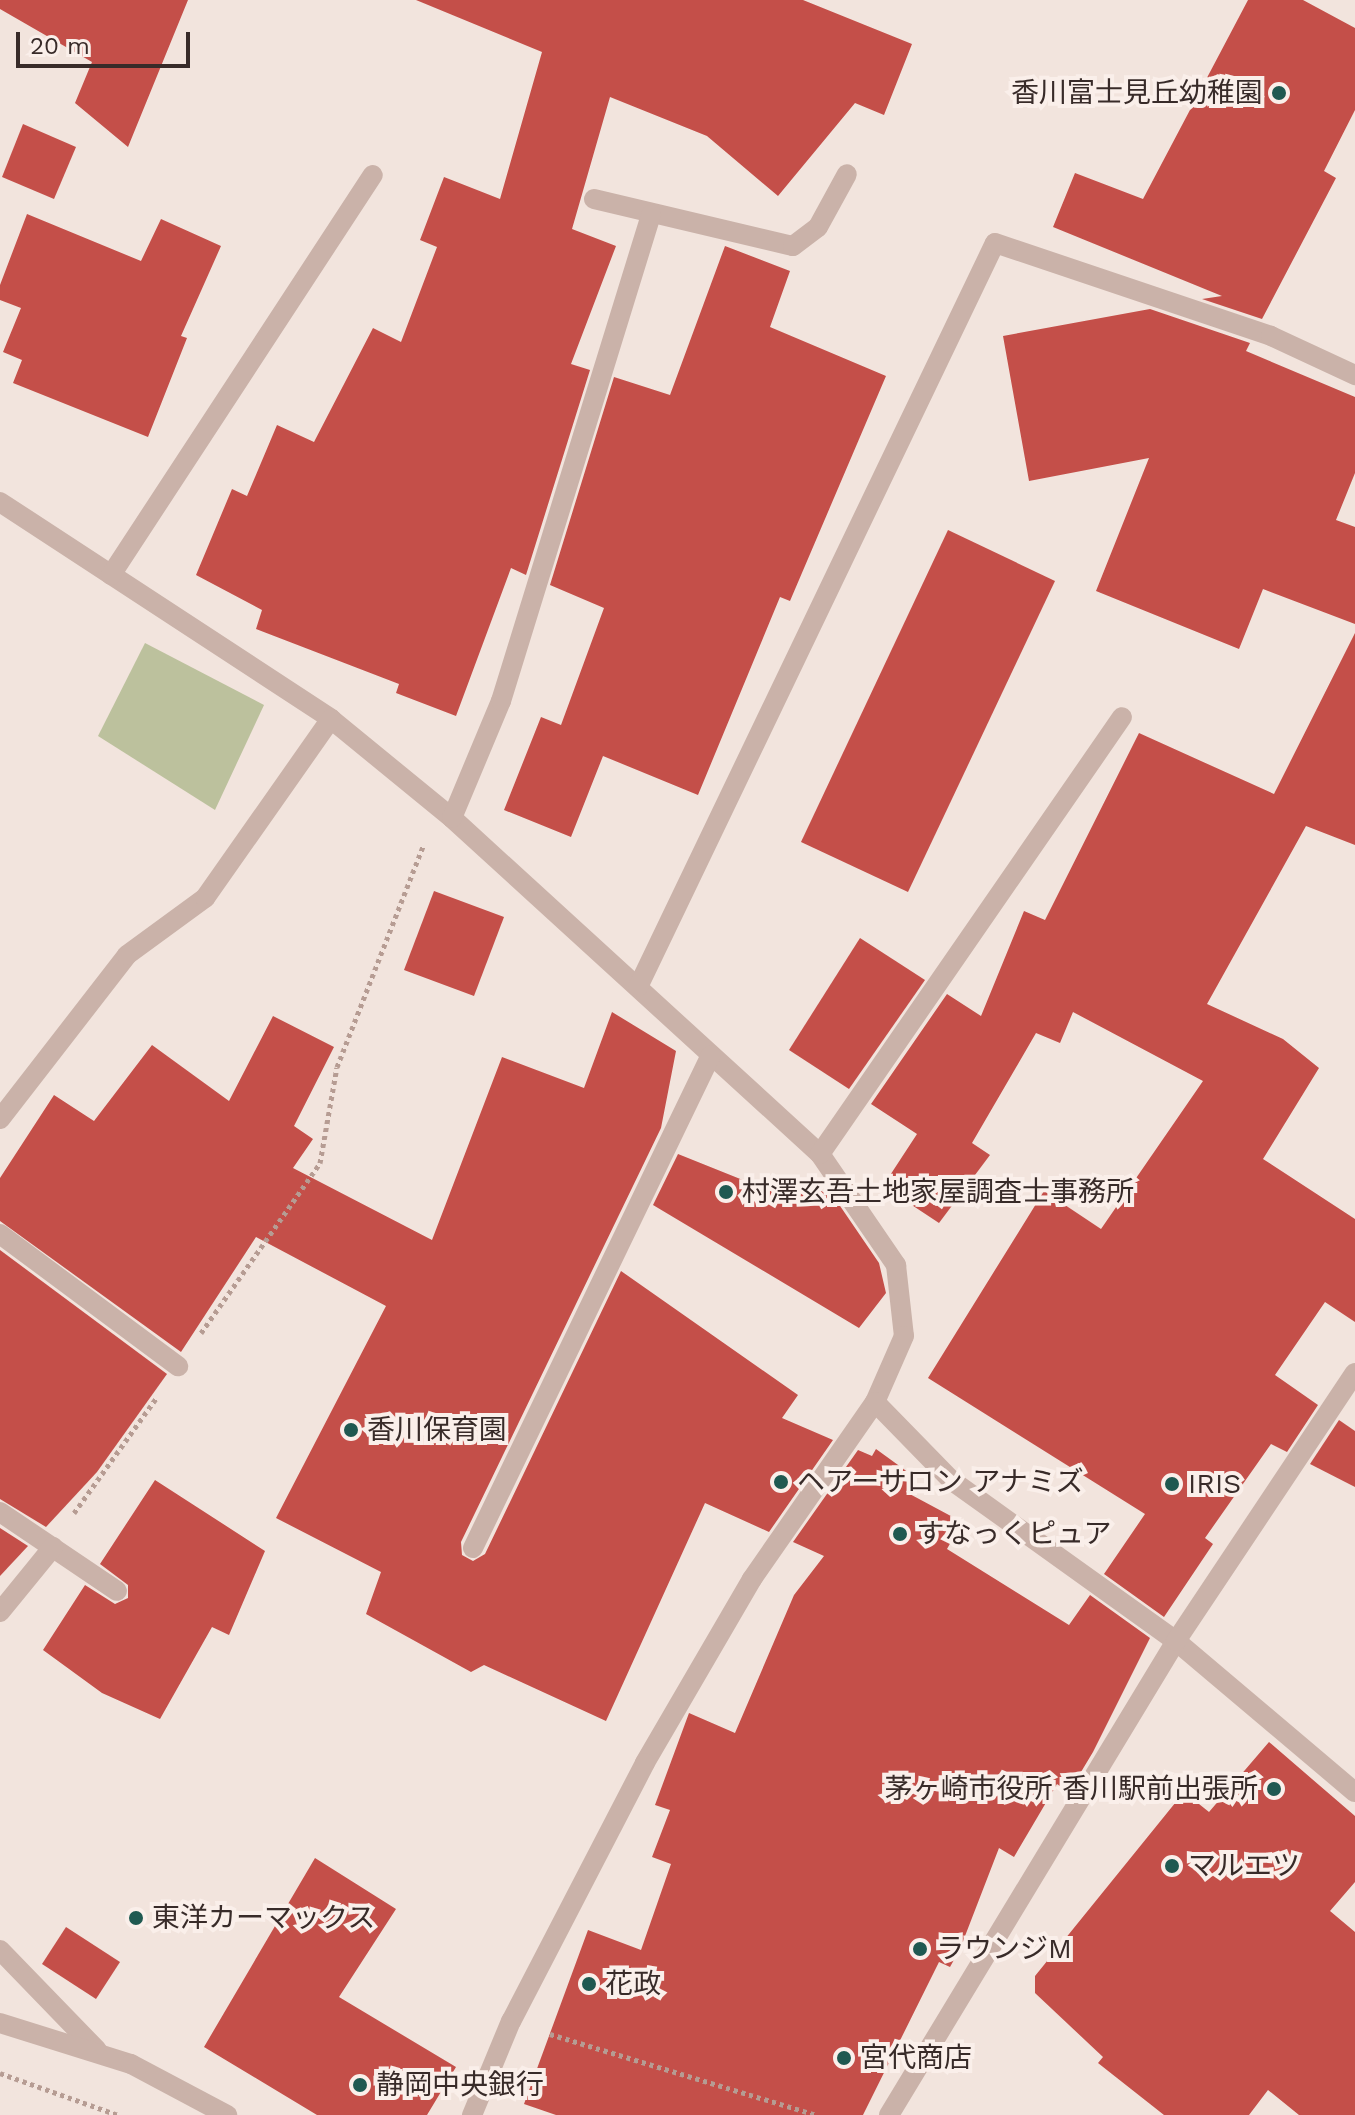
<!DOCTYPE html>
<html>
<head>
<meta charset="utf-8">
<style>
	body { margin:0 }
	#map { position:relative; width:1355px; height:2115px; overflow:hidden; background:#f2e4dd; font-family:"Work Sans","Noto Sans JP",sans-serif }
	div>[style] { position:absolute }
	.green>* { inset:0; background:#bcc19d }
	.building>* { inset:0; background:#c44f49 }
	.path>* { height:5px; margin-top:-2.5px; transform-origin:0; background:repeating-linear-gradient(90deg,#b69c93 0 4px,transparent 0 8px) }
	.minor>* { height:20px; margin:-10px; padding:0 10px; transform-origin:10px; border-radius:10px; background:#cab2a9 }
	.dots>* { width:22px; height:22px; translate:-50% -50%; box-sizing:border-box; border:4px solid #faefea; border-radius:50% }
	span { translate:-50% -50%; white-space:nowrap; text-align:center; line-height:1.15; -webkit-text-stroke:8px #faefea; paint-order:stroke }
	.poi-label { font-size:28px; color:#382b29 }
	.right { translate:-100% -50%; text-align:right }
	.left { translate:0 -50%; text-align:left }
	.scale { position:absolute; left:16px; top:32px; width:174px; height:36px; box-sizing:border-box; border:4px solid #382b29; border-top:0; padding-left:10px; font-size:24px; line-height:28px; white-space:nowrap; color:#382b29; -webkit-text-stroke:6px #faefea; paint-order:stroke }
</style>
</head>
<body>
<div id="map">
	<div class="green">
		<i style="clip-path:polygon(145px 643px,264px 705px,215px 810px,98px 736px)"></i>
	</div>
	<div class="building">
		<i style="clip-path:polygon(0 0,188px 0,128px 147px,75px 103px,92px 62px,0 9px)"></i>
		<i style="clip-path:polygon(416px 0,803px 0,912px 44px,884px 115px,855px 103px,778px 196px,707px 136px,610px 97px,572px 229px,616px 246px,571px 364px,590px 370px,526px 575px,511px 568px,456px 716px,396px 693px,399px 684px,256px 629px,262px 610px,196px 575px,232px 489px,247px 496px,277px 425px,314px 442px,373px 328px,401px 342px,437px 247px,420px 240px,444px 177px,500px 199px,542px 52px)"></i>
		<i style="clip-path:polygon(1248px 0,1303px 0,1355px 28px,1355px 110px,1324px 171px,1336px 178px,1262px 319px,1202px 299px,1222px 296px,1053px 227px,1075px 173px,1143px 199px)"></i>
		<i style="clip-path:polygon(23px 124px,76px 147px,54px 199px,2px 177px)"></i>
		<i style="clip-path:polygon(27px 214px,141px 261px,161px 219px,221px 246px,181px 336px,187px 338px,148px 437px,13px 383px,22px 360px,3px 352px,21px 308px,0 300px,0 285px)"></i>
		<i style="clip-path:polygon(725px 246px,790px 271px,770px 327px,886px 376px,790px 601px,780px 597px,698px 795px,603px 756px,571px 837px,504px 810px,541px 717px,561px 725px,604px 608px,550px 585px,614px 377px,670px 395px)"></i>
		<i style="clip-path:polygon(1150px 309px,1250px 343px,1246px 351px,1355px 397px,1355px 473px,1336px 520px,1355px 527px,1355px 624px,1263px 589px,1239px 649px,1096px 591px,1149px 458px,1029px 481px,1003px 336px)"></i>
		<i style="clip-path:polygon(948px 530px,1055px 581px,908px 892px,801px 842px)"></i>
		<i style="clip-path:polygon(1355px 633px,1355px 845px,1306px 826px,1207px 1004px,1283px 1039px,1319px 1068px,1263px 1159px,1355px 1219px,1355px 1322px,1325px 1302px,1275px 1375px,1318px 1405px,1287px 1452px,1271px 1444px,1205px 1538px,1213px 1544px,1164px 1617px,1104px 1574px,1145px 1514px,928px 1378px,1044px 1191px,1101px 1229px,1203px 1081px,1073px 1012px,1060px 1043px,1036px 1033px,972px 1143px,990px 1155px,939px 1223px,883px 1186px,917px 1134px,871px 1104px,947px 994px,981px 1016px,1024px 911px,1045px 920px,1139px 733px,1274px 794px)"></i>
		<i style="clip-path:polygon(434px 891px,504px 917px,474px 996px,404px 970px)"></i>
		<i style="clip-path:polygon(860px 938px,925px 980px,849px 1089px,789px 1050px)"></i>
		<i style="clip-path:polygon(612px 1012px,676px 1051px,661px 1128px,461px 1542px,462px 1555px,473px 1561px,485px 1554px,621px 1271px,798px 1395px,782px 1418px,833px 1440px,769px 1532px,705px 1503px,606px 1721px,484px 1665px,471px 1672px,366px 1614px,381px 1572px,276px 1518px,386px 1306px,256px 1237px,181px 1352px,0 1221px,0 1178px,54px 1095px,94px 1121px,152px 1045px,229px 1101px,273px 1016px,334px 1047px,294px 1126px,313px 1139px,293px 1168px,432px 1240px,502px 1057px,584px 1088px)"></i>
		<i style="clip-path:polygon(678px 1154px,793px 1200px,805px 1181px,836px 1200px,879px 1263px,886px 1293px,859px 1328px,653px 1205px)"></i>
		<i style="clip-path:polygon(0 1250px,167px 1374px,97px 1472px,46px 1527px,0 1499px)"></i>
		<i style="clip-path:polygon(1339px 1420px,1355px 1431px,1355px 1487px,1310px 1464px)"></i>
		<i style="clip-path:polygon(876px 1449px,916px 1478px,906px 1492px,962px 1522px,947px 1549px,1069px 1625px,1090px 1595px,1150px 1638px,1093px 1752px,1069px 1792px,1057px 1784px,1014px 1857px,999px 1848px,960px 1949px,950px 1967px,939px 1962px,863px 2115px,556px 2115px,524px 2104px,588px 1930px,641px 1950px,671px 1864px,652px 1857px,670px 1810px,655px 1805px,689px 1713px,735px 1733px,794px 1595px,824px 1556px,793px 1542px,858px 1450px,872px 1456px)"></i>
		<i style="clip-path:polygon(155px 1480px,265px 1551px,229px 1635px,212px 1627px,160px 1719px,102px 1693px,43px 1650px,85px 1585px,115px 1604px,128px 1598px,128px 1585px,100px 1564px)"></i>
		<i style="clip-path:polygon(0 1528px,28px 1546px,0 1576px)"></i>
		<i style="clip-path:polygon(1269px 1742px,1355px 1816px,1355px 1882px,1330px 1911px,1355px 1932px,1355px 2115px,1299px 2115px,1268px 2090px,1249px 2115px,1164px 2115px,1098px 2063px,1103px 2057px,1035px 1993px,1035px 1976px,1184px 1792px,1209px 1812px)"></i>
		<i style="clip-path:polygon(315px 1858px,396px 1909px,339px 1997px,456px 2067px,427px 2115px,317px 2115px,204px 2047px)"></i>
		<i style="clip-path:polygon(66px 1927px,120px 1962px,96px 1999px,42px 1964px)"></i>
	</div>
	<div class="path">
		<i style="left:201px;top:1333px;width:208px;rotate:-55deg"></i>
		<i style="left:320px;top:1163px;width:97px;rotate:-80deg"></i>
		<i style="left:337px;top:1067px;width:237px;rotate:-68.7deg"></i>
		<i style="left:74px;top:1513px;width:143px;rotate:-54.4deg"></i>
		<i style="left:550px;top:2034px;width:278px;rotate:16.9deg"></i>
		<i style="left:0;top:2073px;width:125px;rotate:19.6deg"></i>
	</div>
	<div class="minor">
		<i style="left:594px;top:199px;width:204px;rotate:13.3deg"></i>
		<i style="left:793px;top:246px;width:31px;rotate:-37deg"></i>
		<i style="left:818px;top:227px;width:60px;rotate:-61.3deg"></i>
		<i style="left:0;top:502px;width:396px;rotate:33.2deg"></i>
		<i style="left:331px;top:719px;width:156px;rotate:39.3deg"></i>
		<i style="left:452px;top:818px;width:498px;rotate:42.4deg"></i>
		<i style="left:820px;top:1154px;width:135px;rotate:55.6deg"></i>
		<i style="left:896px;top:1265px;width:71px;rotate:83.6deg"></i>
		<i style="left:904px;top:1336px;width:72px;rotate:113.7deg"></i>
		<i style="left:875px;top:1402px;width:216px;rotate:124.8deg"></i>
		<i style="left:752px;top:1579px;width:213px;rotate:120.2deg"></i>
		<i style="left:645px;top:1763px;width:291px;rotate:117.4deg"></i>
		<i style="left:511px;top:2021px;width:102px;rotate:112.5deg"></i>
		<i style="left:111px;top:575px;width:478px;rotate:-56.8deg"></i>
		<i style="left:452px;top:818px;width:127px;rotate:-67.3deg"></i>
		<i style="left:501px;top:701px;width:509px;rotate:-72.85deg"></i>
		<i style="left:638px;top:987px;width:825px;rotate:-64.37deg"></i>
		<i style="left:995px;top:243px;width:291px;rotate:18.6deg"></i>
		<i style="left:1271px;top:336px;width:93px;rotate:24.9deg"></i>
		<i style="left:0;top:1119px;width:207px;rotate:-52.2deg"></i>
		<i style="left:127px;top:955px;width:97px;rotate:-36.2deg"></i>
		<i style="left:205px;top:898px;width:219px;rotate:-54.9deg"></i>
		<i style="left:820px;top:1154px;width:531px;rotate:-55.35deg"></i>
		<i style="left:0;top:1234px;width:222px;rotate:36.6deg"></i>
		<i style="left:875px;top:1402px;width:109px;rotate:45.7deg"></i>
		<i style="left:951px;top:1480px;width:277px;rotate:35.6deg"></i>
		<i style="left:1176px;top:1641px;width:234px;rotate:40.2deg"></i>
		<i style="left:0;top:1512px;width:141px;rotate:34deg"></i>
		<i style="left:473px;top:1548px;width:547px;rotate:-64.23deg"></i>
		<i style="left:0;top:1612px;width:84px;rotate:-50.8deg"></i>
		<i style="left:0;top:1950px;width:139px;rotate:45.9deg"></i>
		<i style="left:0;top:2023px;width:137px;rotate:17.4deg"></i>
		<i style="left:131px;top:2064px;width:109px;rotate:28deg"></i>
		<i style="left:889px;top:2115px;width:554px;rotate:-58.81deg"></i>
		<i style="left:1176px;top:1641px;width:322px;rotate:-56.3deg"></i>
	</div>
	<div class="dots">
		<i style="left:1279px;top:93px;background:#1f5951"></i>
		<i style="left:726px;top:1192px;background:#1f5951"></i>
		<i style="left:351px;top:1430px;background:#1f5951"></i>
		<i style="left:781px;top:1482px;background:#1f5951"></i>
		<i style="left:1172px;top:1484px;background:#1f5951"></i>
		<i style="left:900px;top:1534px;background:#1f5951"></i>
		<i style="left:1274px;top:1789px;background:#1f5951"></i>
		<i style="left:1172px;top:1866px;background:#1f5951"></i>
		<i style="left:136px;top:1918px;background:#1f5951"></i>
		<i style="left:920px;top:1949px;background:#1f5951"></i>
		<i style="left:589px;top:1984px;background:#1f5951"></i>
		<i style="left:844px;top:2058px;background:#1f5951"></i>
		<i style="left:360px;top:2085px;background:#1f5951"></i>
	</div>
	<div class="poi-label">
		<span class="right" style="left:1263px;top:93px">香川富士見丘幼稚園</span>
		<span class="left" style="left:742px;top:1192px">村澤玄吾土地家屋調査士事務所</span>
		<span class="left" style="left:367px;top:1430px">香川保育園</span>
		<span class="left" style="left:797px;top:1482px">ヘアーサロン アナミズ</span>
		<span class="left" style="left:1188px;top:1484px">IRIS</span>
		<span class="left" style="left:916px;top:1534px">すなっくピュア</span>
		<span class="right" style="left:1258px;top:1789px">茅ヶ崎市役所 香川駅前出張所</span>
		<span class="left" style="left:1188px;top:1866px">マルエツ</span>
		<span class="left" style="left:152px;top:1918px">東洋カーマックス</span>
		<span class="left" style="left:936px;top:1949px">ラウンジM</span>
		<span class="left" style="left:605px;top:1984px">花政</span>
		<span class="left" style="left:860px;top:2058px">宮代商店</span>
		<span class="left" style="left:376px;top:2085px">静岡中央銀行</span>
	</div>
	<div class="scale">20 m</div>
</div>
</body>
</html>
